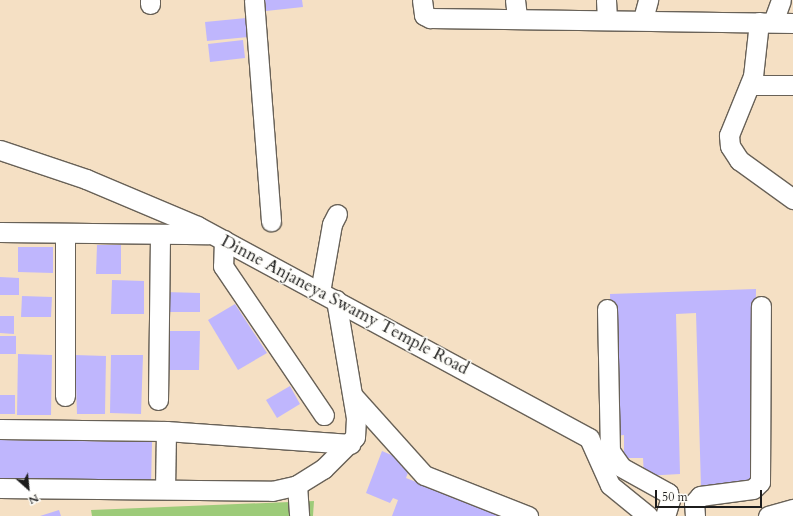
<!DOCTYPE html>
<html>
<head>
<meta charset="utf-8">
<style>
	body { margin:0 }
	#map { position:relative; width:793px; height:516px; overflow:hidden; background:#f5e0c4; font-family:Cardo,serif }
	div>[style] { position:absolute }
	.green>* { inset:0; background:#9dcb79 }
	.building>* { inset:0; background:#bfb6fd }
	.roads { filter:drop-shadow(1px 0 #686157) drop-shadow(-1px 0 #686157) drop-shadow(0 1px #686157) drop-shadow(0 -1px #686157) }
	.minor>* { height:19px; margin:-9.5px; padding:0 9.5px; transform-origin:9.5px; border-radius:9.5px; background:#fff }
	span { translate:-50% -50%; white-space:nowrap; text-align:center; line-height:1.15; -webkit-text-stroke:3px #fdfcf7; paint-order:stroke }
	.street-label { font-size:17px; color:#1c1c1c }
	.north { position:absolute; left:8px; top:468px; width:40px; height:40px; -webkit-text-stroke:3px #fdfcf7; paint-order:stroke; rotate:153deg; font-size:11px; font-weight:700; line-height:16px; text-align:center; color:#1c1c1c }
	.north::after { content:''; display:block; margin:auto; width:14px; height:18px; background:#1c1c1c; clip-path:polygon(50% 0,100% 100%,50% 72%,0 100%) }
	.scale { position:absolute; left:655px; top:490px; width:107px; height:18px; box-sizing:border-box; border:2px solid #1c1c1c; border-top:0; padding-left:5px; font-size:12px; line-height:14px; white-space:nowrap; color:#1c1c1c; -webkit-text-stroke:3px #fdfcf7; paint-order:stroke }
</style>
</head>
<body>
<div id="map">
	<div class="green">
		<i style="clip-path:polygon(314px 501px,313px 516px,92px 516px,91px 510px)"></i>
	</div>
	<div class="building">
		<i style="clip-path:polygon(265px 0,302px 0,303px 7px,266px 11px)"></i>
		<i style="clip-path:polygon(246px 18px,248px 37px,207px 41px,205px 22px)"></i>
		<i style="clip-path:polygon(243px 40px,245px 58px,210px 62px,208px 44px)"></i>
		<i style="clip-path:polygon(97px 245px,121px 245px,121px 274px,96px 274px)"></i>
		<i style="clip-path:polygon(18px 247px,53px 247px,53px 273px,18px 272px)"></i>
		<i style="clip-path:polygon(0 277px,19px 278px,19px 295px,0 295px)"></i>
		<i style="clip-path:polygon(112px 280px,144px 281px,144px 314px,111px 314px)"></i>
		<i style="clip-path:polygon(756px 289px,754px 486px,701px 488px,696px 313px,676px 314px,680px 474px,644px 476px,643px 458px,624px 458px,624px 435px,614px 436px,610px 294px)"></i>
		<i style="clip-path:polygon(165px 292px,200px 293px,200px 312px,165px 312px)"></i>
		<i style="clip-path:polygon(22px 296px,52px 297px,51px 317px,21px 317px)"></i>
		<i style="clip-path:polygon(235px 304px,267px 353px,238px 370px,208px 320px)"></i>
		<i style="clip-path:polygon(0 316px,14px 316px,14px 334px,0 333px)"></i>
		<i style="clip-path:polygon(168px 331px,200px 331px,199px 370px,168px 370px)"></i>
		<i style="clip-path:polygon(0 336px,16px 336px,16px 354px,0 354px)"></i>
		<i style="clip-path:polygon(18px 354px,52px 355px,51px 415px,17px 415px)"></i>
		<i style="clip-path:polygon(75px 355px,106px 356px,105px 414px,77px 414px)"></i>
		<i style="clip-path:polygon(111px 355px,143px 355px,141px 414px,110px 413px)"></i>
		<i style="clip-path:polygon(290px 386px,300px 404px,277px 418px,266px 400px)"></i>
		<i style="clip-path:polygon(0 395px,15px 395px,15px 414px,0 414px)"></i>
		<i style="clip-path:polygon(0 440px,152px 442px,151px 486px,0 484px)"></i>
		<i style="clip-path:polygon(382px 451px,403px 460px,401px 466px,409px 470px,406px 478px,503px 516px,392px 516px,398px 500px,393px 498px,390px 503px,366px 493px)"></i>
		<i style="clip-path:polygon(59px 510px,61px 516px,40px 516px)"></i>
	</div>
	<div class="roads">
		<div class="minor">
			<i style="left:150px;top:0;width:4px;rotate:90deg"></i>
			<i style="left:254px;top:0;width:222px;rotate:85.6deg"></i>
			<i style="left:422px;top:0;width:15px;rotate:82deg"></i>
			<i style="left:424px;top:15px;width:7px;rotate:27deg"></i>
			<i style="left:430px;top:18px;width:363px;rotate:0.8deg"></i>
			<i style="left:515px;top:0;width:16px;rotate:83deg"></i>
			<i style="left:606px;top:0;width:18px;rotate:87deg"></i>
			<i style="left:643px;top:19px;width:20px;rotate:-75deg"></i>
			<i style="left:759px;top:22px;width:54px;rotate:96.3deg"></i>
			<i style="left:753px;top:76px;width:64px;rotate:112.1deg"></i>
			<i style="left:729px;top:135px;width:11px;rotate:85deg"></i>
			<i style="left:730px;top:146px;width:17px;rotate:57deg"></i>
			<i style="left:739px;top:160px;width:67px;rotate:35.8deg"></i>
			<i style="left:773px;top:22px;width:23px;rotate:-70deg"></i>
			<i style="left:750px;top:85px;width:43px"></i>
			<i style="left:0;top:150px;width:91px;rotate:18.6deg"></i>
			<i style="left:86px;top:179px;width:121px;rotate:22.9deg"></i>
			<i style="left:197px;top:226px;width:446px;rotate:28.4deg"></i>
			<i style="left:589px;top:438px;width:51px;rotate:65.9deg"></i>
			<i style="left:610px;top:485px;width:49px;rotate:39.2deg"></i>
			<i style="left:0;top:232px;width:208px;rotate:0.6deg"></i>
			<i style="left:224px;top:240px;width:26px;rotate:92deg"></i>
			<i style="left:223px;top:266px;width:180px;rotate:55.9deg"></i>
			<i style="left:320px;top:292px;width:69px;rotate:-80deg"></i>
			<i style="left:332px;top:224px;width:11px;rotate:-63deg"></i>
			<i style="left:607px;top:309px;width:142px;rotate:88.8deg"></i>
			<i style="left:610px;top:451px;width:19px;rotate:55deg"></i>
			<i style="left:621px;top:467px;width:54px;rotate:29deg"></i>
			<i style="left:668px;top:493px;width:7px;rotate:74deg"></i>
			<i style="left:670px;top:500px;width:17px;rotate:107deg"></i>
			<i style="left:65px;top:396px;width:163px;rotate:-90deg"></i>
			<i style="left:353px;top:396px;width:106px;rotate:48.1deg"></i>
			<i style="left:424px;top:475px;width:112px;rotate:21.5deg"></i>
			<i style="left:158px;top:400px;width:166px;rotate:-89.3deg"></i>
			<i style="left:0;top:429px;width:166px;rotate:0.7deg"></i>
			<i style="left:166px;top:431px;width:185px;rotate:4deg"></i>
			<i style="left:297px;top:485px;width:31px;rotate:86deg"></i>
			<i style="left:0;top:488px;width:272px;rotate:0.6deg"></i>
			<i style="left:272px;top:491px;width:26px;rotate:-13deg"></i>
			<i style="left:297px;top:485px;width:31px;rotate:-32deg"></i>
			<i style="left:323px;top:469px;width:45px;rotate:-45deg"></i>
			<i style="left:355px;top:437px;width:19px;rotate:-87deg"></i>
			<i style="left:356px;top:418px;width:120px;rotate:-99.6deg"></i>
			<i style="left:165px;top:489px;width:58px;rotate:-89deg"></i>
			<i style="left:695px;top:516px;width:13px;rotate:-94deg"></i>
			<i style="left:694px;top:503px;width:9px;rotate:-49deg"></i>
			<i style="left:700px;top:496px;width:53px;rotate:-7.5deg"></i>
			<i style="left:753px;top:489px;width:10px;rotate:-45deg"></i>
			<i style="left:760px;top:482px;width:176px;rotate:-89.7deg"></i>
			<i style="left:768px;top:516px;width:26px;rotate:-16deg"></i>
		</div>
	</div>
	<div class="street-label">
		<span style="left:345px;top:305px;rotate:28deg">Dinne Anjaneya Swamy Temple Road</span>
	</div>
	<div class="north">N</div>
	<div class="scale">50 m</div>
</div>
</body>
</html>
